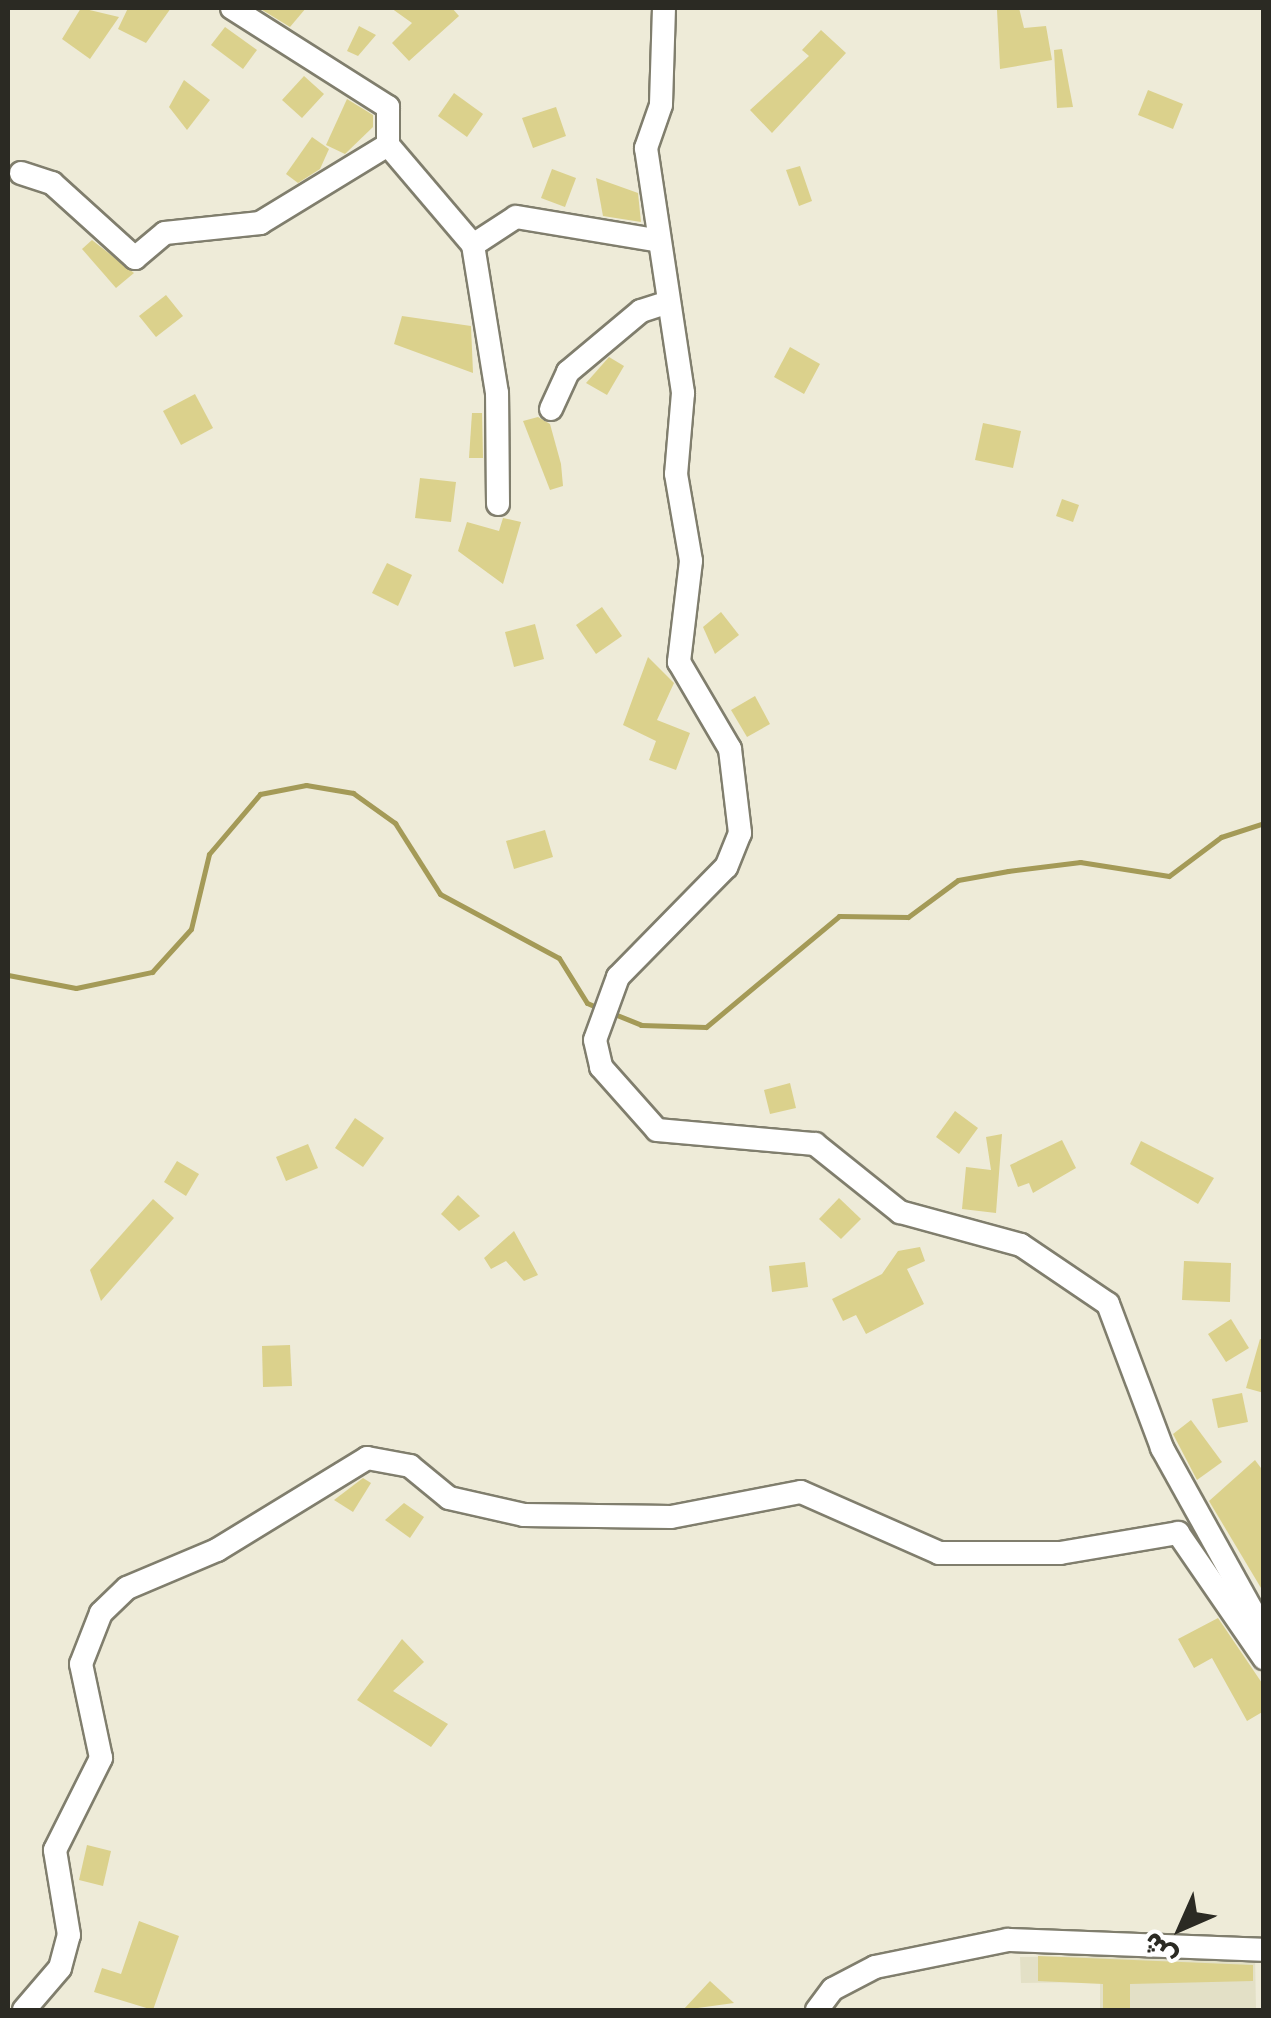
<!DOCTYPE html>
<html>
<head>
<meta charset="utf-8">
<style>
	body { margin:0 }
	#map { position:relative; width:1271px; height:2018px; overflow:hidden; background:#eeebd8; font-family:Rubik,"Noto Naskh Arabic",sans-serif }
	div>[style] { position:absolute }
	.built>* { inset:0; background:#e3e0c6 }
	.stream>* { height:5px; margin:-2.5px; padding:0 2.5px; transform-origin:2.5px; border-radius:2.5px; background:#a49a57 }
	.building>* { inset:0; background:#dbd18c }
	.roads { filter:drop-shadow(2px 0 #807e6d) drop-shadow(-2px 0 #807e6d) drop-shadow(0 2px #807e6d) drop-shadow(0 -2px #807e6d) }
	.minor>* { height:22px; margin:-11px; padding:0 11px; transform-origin:11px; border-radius:11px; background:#fff }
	span { translate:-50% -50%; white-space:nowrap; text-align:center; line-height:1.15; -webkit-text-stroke:8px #fff; paint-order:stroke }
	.frame { position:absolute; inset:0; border:10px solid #2b2a23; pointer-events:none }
	.north { position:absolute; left:1131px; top:1878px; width:100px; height:100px; -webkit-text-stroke:8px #fff; paint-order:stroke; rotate:225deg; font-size:28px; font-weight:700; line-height:40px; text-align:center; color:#2b2a23 }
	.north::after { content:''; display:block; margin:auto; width:35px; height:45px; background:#2b2a23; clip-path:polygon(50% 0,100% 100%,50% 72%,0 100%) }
</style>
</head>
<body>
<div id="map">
	<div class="built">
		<i style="clip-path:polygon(1255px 1954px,1256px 2010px,1100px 2010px,1100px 1982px,1021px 1983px,1020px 1957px)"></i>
	</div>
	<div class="stream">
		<i style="left:8px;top:975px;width:69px;rotate:10.8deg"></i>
		<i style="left:76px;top:988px;width:78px;rotate:-11.9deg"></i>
		<i style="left:152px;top:972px;width:58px;rotate:-47.8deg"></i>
		<i style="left:191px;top:929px;width:77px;rotate:-76.5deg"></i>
		<i style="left:209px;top:854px;width:79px;rotate:-49.6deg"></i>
		<i style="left:260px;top:794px;width:47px;rotate:-11.1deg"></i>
		<i style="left:306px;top:785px;width:48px;rotate:9.7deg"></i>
		<i style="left:353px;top:793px;width:52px;rotate:35.5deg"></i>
		<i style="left:395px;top:823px;width:84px;rotate:57.6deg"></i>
		<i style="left:440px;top:894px;width:135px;rotate:28.3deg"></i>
		<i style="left:559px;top:958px;width:53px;rotate:58.1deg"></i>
		<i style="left:587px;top:1003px;width:15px;rotate:23deg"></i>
		<i style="left:612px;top:1013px;width:31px;rotate:22deg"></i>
		<i style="left:641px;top:1025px;width:65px;rotate:1.8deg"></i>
		<i style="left:706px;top:1027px;width:173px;rotate:-39.8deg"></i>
		<i style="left:839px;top:916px;width:69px;rotate:0.8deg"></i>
		<i style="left:908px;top:917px;width:62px;rotate:-36.5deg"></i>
		<i style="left:958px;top:880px;width:51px;rotate:-10.2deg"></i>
		<i style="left:1008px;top:871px;width:73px;rotate:-7.1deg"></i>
		<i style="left:1080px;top:862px;width:90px;rotate:8.9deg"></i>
		<i style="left:1169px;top:876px;width:65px;rotate:-36.9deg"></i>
		<i style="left:1221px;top:837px;width:45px;rotate:-18deg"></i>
	</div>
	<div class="building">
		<i style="clip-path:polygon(81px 8px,119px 17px,90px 59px,62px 39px)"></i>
		<i style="clip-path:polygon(128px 8px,171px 8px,146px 43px,118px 29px)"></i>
		<i style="clip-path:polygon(259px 8px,306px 8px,290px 27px)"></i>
		<i style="clip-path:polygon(391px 8px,452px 8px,459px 16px,409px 61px,392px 43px,412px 23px)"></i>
		<i style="clip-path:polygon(1019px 8px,1024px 28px,1046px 26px,1052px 60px,1000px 69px,997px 10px)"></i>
		<i style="clip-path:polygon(359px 26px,376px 35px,358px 56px,347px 51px)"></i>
		<i style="clip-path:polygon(225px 27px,257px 50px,243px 69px,211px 45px)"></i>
		<i style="clip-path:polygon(821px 30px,846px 53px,772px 133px,750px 110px,809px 56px,802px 50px)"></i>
		<i style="clip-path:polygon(1062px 49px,1073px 107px,1057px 108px,1054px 50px)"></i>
		<i style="clip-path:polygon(304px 76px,324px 94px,302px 118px,282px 100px)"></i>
		<i style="clip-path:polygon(184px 80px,210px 100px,187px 130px,169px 107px)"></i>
		<i style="clip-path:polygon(1148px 90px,1183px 104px,1173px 129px,1138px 115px)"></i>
		<i style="clip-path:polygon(454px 93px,483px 114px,467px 137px,438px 116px)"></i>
		<i style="clip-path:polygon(347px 99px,373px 115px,373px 127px,345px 154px,326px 145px)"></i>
		<i style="clip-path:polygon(556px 107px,566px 136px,533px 148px,522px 118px)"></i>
		<i style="clip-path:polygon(312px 137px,329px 149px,320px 169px,298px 183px,286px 174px)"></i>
		<i style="clip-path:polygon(800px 166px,812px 201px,799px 206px,786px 170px)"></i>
		<i style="clip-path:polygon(552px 169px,576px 178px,565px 207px,541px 198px)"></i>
		<i style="clip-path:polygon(596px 178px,638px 193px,641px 222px,603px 216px)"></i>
		<i style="clip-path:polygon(92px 240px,134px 273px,116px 288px,82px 249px)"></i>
		<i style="clip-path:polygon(166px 295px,183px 316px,156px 337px,139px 316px)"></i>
		<i style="clip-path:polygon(402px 316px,471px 326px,473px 373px,394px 344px)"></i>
		<i style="clip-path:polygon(790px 347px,820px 364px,804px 394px,774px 377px)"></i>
		<i style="clip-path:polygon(609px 357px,624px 366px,607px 395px,586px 383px)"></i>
		<i style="clip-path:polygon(195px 394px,213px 428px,181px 445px,163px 411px)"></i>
		<i style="clip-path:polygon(472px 413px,482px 413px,483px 458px,469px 458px)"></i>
		<i style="clip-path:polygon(538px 417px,550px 424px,561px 464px,563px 486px,550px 490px,523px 421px)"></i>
		<i style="clip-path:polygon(983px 423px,1021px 431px,1013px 468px,975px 460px)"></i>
		<i style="clip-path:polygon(420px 478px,456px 482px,451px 522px,415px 518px)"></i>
		<i style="clip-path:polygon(1062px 499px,1079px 505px,1073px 522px,1056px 516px)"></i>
		<i style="clip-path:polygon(503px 518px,521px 522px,503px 584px,458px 551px,467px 522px,499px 531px)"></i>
		<i style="clip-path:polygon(387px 563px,412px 575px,398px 606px,372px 593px)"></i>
		<i style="clip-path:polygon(602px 607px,622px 636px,596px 654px,576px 625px)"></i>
		<i style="clip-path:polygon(721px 612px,739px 635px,715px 654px,703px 627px)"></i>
		<i style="clip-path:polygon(535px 624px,544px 659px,514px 667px,505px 632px)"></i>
		<i style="clip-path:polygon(648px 657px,674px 683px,657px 720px,690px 733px,676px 770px,649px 760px,656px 741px,623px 725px)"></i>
		<i style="clip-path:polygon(755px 696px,770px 724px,747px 737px,731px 710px)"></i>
		<i style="clip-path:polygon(545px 830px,553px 857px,514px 869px,506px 841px)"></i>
		<i style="clip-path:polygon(790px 1083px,796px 1108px,770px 1114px,764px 1090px)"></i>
		<i style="clip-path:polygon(955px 1111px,978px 1128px,959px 1154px,936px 1137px)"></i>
		<i style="clip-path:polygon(355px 1118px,384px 1138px,363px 1167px,335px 1148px)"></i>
		<i style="clip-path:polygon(1002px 1134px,996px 1213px,962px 1209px,966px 1167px,991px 1170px,986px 1137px)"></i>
		<i style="clip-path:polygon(1062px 1140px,1076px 1168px,1033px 1193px,1029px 1183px,1018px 1187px,1010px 1165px)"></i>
		<i style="clip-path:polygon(1141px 1141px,1214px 1178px,1198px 1204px,1130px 1164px)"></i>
		<i style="clip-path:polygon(308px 1144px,318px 1168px,286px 1181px,276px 1157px)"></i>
		<i style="clip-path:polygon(177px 1161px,199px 1174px,186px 1196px,164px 1182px)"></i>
		<i style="clip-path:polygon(458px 1195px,480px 1216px,459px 1231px,441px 1214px)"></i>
		<i style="clip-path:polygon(839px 1198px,861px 1219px,841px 1239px,819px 1219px)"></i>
		<i style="clip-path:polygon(153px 1199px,174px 1218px,101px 1301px,90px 1270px)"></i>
		<i style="clip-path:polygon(514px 1231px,538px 1275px,524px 1281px,506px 1261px,491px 1269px,484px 1258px)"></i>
		<i style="clip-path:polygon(920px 1247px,925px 1261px,907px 1269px,924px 1304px,866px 1334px,856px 1315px,843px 1321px,832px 1299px,882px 1274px,898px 1251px)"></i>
		<i style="clip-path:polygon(1184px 1261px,1231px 1263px,1230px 1302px,1182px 1300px)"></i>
		<i style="clip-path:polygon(805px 1262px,808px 1287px,772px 1292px,769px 1266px)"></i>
		<i style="clip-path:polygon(1231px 1319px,1249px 1348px,1226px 1362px,1208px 1334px)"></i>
		<i style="clip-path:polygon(1260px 1339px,1264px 1340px,1264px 1393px,1246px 1388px)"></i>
		<i style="clip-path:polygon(290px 1345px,292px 1386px,263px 1387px,262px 1346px)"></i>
		<i style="clip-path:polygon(1242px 1393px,1248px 1422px,1218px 1428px,1212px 1399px)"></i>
		<i style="clip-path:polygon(1191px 1420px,1222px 1462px,1197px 1480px,1173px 1434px)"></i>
		<i style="clip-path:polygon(1255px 1460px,1264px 1472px,1264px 1593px,1209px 1501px)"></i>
		<i style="clip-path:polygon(363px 1478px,371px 1483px,353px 1512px,334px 1500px)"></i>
		<i style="clip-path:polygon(404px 1503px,424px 1517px,410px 1538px,385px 1520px)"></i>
		<i style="clip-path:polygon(1218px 1618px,1264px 1686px,1264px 1711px,1247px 1721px,1212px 1658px,1194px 1668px,1178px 1639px)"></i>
		<i style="clip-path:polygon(402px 1639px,424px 1662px,393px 1691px,448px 1724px,431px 1747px,357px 1700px)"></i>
		<i style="clip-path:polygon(87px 1845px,111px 1851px,103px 1886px,79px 1880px)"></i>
		<i style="clip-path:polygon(139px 1921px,179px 1936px,153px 2010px,94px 1992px,102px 1968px,121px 1974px)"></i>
		<i style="clip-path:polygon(1038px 1956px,1253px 1965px,1253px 1981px,1130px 1984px,1130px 2010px,1103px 2010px,1103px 1984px,1038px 1981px)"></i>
		<i style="clip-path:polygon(710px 1981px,734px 2003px,683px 2010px)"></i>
	</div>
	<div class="roads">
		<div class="minor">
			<i style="left:232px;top:8px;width:185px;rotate:32.4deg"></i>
			<i style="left:388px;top:107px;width:38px;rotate:90deg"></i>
			<i style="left:388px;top:145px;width:131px;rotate:49.6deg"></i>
			<i style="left:664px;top:8px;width:97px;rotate:91.8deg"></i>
			<i style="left:661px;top:105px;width:46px;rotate:109.2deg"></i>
			<i style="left:646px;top:148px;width:248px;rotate:81.4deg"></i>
			<i style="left:683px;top:393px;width:81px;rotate:94.9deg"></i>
			<i style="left:676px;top:474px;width:88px;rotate:80.2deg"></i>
			<i style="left:691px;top:561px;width:102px;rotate:96.8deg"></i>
			<i style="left:679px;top:662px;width:101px;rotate:59.6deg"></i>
			<i style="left:730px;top:749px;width:85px;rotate:83.2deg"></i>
			<i style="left:740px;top:833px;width:37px;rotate:112deg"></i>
			<i style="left:726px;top:867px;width:154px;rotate:134.5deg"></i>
			<i style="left:618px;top:977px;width:67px;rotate:110.1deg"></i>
			<i style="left:595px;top:1040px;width:28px;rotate:77deg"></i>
			<i style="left:601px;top:1067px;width:84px;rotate:48.4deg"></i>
			<i style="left:657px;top:1130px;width:159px;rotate:5.1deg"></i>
			<i style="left:815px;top:1144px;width:109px;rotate:38.7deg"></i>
			<i style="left:900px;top:1212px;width:125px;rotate:15.3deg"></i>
			<i style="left:1021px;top:1245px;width:105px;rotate:34.1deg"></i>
			<i style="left:1108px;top:1304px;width:154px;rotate:69.4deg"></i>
			<i style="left:1162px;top:1448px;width:210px;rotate:61deg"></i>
			<i style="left:21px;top:173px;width:33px;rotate:18deg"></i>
			<i style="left:52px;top:183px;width:112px;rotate:42.1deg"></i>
			<i style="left:135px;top:258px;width:39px;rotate:-40deg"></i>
			<i style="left:165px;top:233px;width:96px;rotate:-6deg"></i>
			<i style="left:260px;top:223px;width:150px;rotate:-31.4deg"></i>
			<i style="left:551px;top:409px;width:41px;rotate:-65.3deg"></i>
			<i style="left:568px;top:372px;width:95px;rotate:-39.9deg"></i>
			<i style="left:641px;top:311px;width:28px;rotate:-18deg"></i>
			<i style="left:498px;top:504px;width:111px;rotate:-90.5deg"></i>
			<i style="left:497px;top:393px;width:150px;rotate:-99.2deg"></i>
			<i style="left:473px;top:245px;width:51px;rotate:-33.1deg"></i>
			<i style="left:516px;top:217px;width:141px;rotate:9.4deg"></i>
			<i style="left:24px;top:2010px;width:55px;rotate:-49.4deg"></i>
			<i style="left:60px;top:1968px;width:34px;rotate:-75deg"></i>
			<i style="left:69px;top:1935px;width:86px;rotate:-99.4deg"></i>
			<i style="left:55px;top:1850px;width:103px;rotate:-63.4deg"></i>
			<i style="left:101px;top:1758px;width:96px;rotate:-102deg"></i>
			<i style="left:81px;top:1664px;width:55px;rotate:-68.6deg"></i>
			<i style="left:101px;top:1613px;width:36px;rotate:-44deg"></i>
			<i style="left:127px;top:1588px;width:98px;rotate:-22.9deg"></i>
			<i style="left:217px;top:1550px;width:176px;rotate:-31.5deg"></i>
			<i style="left:367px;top:1458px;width:44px;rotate:10.5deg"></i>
			<i style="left:410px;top:1466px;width:50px;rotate:39.4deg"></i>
			<i style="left:449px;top:1498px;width:77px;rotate:12.8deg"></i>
			<i style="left:524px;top:1515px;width:147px;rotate:0.8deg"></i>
			<i style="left:671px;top:1517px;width:132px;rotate:-10.9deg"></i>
			<i style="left:801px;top:1492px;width:151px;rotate:23.8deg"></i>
			<i style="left:939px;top:1553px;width:121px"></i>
			<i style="left:1060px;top:1553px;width:120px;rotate:-9.6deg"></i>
			<i style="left:1178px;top:1533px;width:152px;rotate:55.5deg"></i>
			<i style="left:817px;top:2010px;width:26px;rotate:-53deg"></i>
			<i style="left:833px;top:1989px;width:47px;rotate:-27.6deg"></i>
			<i style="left:875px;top:1967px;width:136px;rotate:-11.5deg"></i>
			<i style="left:1008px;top:1940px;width:256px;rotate:2.2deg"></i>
		</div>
	</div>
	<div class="frame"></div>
	<div class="north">ش</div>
</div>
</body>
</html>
